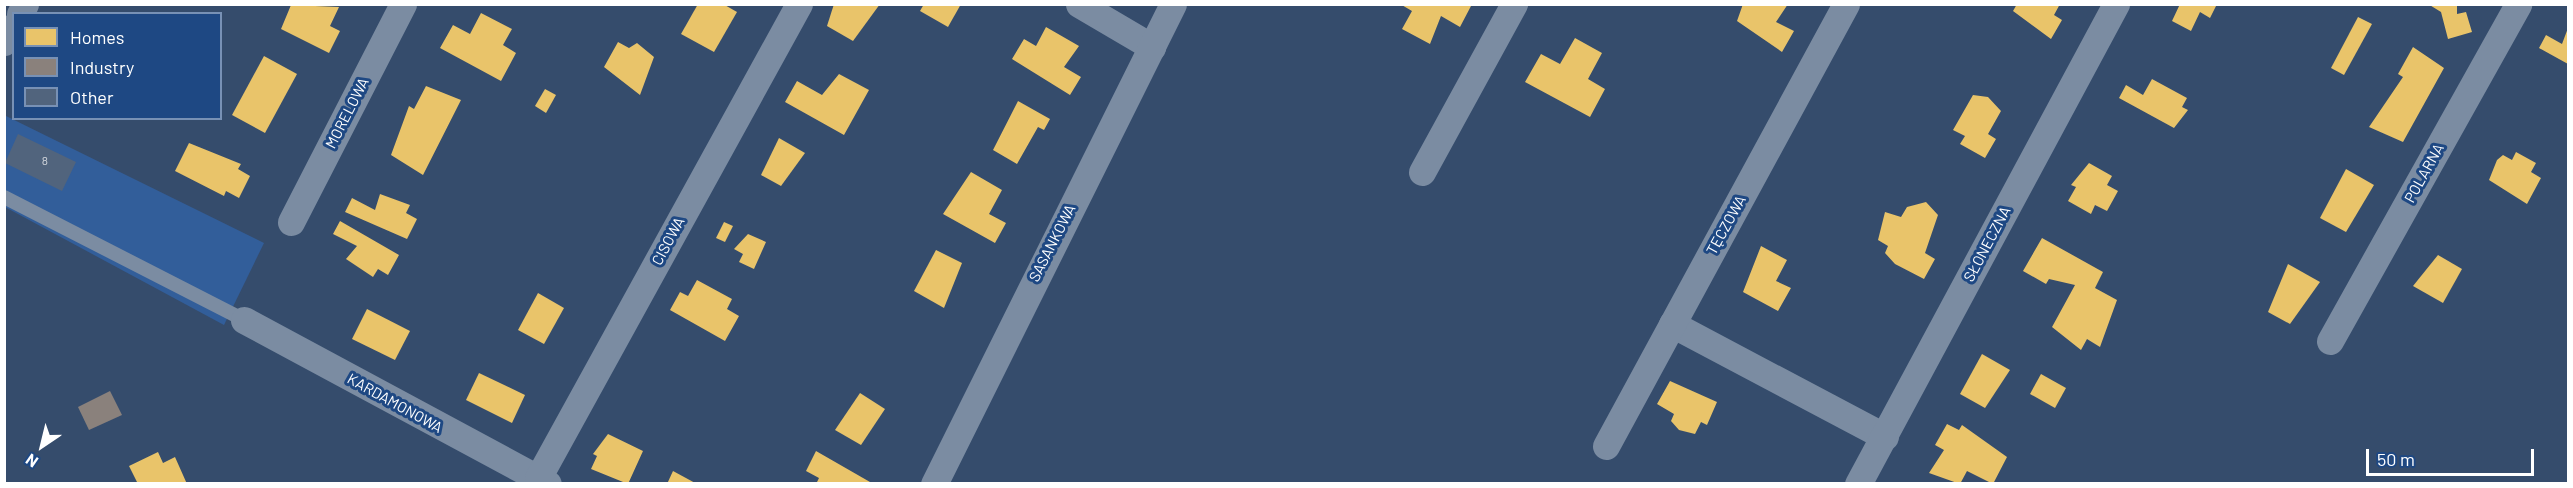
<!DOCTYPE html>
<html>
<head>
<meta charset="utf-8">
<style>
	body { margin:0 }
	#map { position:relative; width:2573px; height:488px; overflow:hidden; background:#354c6c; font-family:Barlow,sans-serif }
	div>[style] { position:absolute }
	.green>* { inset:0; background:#325e9a }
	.homes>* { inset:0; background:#e9c46a }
	.industry>* { inset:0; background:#8a817c }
	.building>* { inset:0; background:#51647d }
	.lane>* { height:14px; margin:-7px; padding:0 7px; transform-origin:7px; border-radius:7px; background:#7b8ca2 }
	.street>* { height:27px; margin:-13.5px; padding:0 13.5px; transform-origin:13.5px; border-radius:13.5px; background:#7b8ca2 }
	span { translate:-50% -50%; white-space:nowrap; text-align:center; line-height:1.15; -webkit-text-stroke:6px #1e4883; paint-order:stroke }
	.number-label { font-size:12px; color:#d4d8de }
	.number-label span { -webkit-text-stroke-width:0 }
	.street-label { font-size:15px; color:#fff }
	.frame { position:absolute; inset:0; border:6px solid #fff; pointer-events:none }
	.legend { position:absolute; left:12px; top:12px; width:210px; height:108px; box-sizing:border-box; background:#1e4883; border:2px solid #7891b5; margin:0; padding:8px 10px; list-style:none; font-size:18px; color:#fff }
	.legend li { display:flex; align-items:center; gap:12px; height:30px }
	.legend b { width:30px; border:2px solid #7891b5 }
	.north { position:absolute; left:12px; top:416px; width:60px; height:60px; -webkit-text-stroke:4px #1e4883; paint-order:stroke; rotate:215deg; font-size:16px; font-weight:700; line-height:24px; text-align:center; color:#fff }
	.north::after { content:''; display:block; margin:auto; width:21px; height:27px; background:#fff; clip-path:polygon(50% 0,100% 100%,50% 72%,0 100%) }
	.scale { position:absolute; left:2366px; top:449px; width:168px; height:27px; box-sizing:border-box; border:3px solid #fff; border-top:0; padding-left:8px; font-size:18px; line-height:21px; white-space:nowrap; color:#fff; -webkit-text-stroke:4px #1e4883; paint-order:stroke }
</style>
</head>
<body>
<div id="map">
	<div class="green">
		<i style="clip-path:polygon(4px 115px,264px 243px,224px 325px,5px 207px)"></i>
	</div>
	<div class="homes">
		<i style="clip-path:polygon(698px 4px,723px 4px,737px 12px,714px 52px,681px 34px)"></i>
		<i style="clip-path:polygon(834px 4px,880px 4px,853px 41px,827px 26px)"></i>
		<i style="clip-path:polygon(924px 4px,961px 4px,948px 27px,920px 11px)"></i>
		<i style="clip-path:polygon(1400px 4px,1467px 4px,1471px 6px,1460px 27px,1441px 16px,1430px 44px,1402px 29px,1412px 11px)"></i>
		<i style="clip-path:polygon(1743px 4px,1788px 4px,1776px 22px,1794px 31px,1782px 52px,1737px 21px)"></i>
		<i style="clip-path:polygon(2017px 4px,2060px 4px,2054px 15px,2062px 20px,2051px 39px,2013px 11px)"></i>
		<i style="clip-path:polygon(2180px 4px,2217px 4px,2210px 18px,2200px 12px,2191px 31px,2172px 21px)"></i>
		<i style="clip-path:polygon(2428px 4px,2457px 4px,2457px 14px,2466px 12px,2472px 32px,2448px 39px,2441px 12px)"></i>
		<i style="clip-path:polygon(291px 5px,339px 7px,330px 26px,340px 31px,329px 53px,281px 29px)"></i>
		<i style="clip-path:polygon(481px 13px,512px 29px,503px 45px,516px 53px,501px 81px,440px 48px,453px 25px,470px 34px)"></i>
		<i style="clip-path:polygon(2358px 17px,2372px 24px,2344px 75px,2331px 68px)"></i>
		<i style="clip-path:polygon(1046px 27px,1079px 46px,1064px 67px,1081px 77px,1070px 95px,1012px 59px,1024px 39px,1036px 46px)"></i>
		<i style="clip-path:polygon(2568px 28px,2568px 64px,2539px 48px,2546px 35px,2562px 44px)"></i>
		<i style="clip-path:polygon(1575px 38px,1602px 53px,1588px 79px,1605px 89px,1590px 117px,1525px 82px,1541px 54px,1560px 64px)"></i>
		<i style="clip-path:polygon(618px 42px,629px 48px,637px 43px,654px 57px,640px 95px,604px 67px)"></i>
		<i style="clip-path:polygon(2413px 47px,2444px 68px,2403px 142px,2369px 127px,2403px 77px,2398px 74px)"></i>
		<i style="clip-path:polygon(264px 56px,297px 74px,265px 133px,232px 115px)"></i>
		<i style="clip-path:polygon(839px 74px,869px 90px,844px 135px,785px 102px,797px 81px,822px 95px)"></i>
		<i style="clip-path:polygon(2152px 79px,2187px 98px,2182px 107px,2188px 110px,2174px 128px,2119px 98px,2126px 85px,2143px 95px)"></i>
		<i style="clip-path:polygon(426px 86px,461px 100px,423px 175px,391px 155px,409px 106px,414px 109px)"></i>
		<i style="clip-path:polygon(545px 89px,556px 95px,546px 113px,535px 106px)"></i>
		<i style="clip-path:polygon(1973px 95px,1988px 97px,2001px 111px,1988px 134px,1996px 139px,1985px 158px,1960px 144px,1965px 136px,1953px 130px)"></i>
		<i style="clip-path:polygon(1018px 101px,1050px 119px,1044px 130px,1038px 127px,1017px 164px,993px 150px)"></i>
		<i style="clip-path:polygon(779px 138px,805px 153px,781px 186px,761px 175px)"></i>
		<i style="clip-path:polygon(189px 143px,241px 164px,238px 169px,250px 176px,239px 198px,226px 191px,224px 196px,175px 171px)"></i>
		<i style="clip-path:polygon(2516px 152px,2536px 163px,2531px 172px,2541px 178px,2527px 204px,2489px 180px,2497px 160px,2503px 155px,2512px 160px)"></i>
		<i style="clip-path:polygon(2089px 163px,2112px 176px,2107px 185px,2118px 191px,2107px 211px,2095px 205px,2091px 214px,2068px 201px,2076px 187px,2071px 185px)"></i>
		<i style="clip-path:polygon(2346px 169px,2374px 185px,2346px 232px,2320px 218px)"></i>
		<i style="clip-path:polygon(971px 172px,1002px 190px,989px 214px,1006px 223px,995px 243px,943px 214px)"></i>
		<i style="clip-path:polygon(380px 194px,410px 205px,406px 213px,417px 219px,407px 239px,345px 212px,352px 198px,375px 210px)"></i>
		<i style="clip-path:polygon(1926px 202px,1938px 215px,1925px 253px,1935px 259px,1924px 279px,1895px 264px,1885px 253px,1888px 246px,1878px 240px,1885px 212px,1901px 217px,1907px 207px)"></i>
		<i style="clip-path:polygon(340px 221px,399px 255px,388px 275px,378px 269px,373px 277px,346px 259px,357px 246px,333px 234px)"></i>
		<i style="clip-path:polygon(724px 222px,733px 226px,725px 242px,716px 238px)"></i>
		<i style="clip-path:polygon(748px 234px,766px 242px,754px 269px,739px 262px,743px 254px,734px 249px)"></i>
		<i style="clip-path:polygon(2042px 238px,2103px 272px,2095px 288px,2117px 300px,2100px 347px,2087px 339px,2081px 350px,2052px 327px,2075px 285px,2049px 279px,2046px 284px,2023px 271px)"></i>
		<i style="clip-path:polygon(1761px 246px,1787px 260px,1776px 281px,1791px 288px,1778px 311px,1743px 292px)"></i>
		<i style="clip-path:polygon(936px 250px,962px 263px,944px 308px,914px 291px)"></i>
		<i style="clip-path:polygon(2438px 255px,2462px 269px,2443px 303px,2413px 286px)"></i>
		<i style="clip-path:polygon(2288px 264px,2320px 282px,2290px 324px,2268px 312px)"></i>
		<i style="clip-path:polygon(697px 280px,732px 299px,727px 309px,739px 316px,725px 341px,670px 310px,680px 292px,688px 296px)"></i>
		<i style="clip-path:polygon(538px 293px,564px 308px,544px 344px,518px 330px)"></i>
		<i style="clip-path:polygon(367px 309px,410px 331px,395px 360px,352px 339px)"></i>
		<i style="clip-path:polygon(1982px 354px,2010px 370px,1985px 408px,1960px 394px)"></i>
		<i style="clip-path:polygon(479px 373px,525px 395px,512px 423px,466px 400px)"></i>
		<i style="clip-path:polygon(2041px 374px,2066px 388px,2055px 408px,2030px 394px)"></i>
		<i style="clip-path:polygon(1670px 381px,1717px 402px,1707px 425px,1701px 422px,1695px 434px,1679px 430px,1671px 421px,1674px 414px,1657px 404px)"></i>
		<i style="clip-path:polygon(860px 393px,885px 409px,861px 445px,835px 430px)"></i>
		<i style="clip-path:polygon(1947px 424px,1959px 430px,1962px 425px,2007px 457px,1993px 484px,1967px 471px,1960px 484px,1929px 473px,1944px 450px,1935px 445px)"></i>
		<i style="clip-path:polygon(608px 434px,643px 451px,628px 484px,591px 469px,597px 456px,593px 454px)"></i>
		<i style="clip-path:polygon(816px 451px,870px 482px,869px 484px,816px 484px,819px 478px,806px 471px)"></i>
		<i style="clip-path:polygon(158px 452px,163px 463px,175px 457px,187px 484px,138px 484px,129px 466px)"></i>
		<i style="clip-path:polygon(673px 471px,697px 484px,667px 484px)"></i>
	</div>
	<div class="industry">
		<i style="clip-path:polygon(110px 391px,122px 415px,89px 430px,78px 407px)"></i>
	</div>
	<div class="building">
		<i style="clip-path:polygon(18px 134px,76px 162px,62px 191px,5px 163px)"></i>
	</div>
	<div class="lane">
		<i style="left:4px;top:197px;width:270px;rotate:27.1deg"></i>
	</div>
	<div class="street">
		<i style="left:1079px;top:4px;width:85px;rotate:30.5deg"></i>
		<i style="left:20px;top:14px;width:11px;rotate:-63deg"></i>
		<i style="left:4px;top:42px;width:19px;rotate:-58deg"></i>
		<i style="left:1422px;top:172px;width:192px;rotate:-61.3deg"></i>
		<i style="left:291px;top:222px;width:245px;rotate:-62.8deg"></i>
		<i style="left:244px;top:320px;width:345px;rotate:28.3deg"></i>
		<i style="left:1672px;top:324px;width:241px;rotate:27.9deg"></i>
		<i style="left:2330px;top:341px;width:386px;rotate:-60.8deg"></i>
		<i style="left:1606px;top:446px;width:503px;rotate:-61.5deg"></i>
		<i style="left:538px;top:478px;width:541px;rotate:-61.16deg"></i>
		<i style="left:934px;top:484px;width:536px;rotate:-63.53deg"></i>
		<i style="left:1858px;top:484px;width:545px;rotate:-61.74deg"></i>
	</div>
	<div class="number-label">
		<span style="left:45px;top:161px">8</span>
	</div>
	<div class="street-label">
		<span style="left:347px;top:113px;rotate:-63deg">MORELOWA</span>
		<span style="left:2424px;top:173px;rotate:-61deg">POLARNA</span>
		<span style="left:1726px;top:225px;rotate:-61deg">TĘCZOWA</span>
		<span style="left:668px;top:241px;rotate:-62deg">CISOWA</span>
		<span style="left:1052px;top:243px;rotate:-63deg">SASANKOWA</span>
		<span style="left:1987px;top:244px;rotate:-62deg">SŁONECZNA</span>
		<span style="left:395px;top:403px;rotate:29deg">KARDAMONOWA</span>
	</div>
	<div class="frame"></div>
	<ul class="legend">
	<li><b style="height:16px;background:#e9c46a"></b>Homes</li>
	<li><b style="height:16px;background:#8a817c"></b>Industry</li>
	<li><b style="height:16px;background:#51647d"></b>Other</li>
	</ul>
	<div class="north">N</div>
	<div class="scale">50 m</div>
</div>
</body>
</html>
